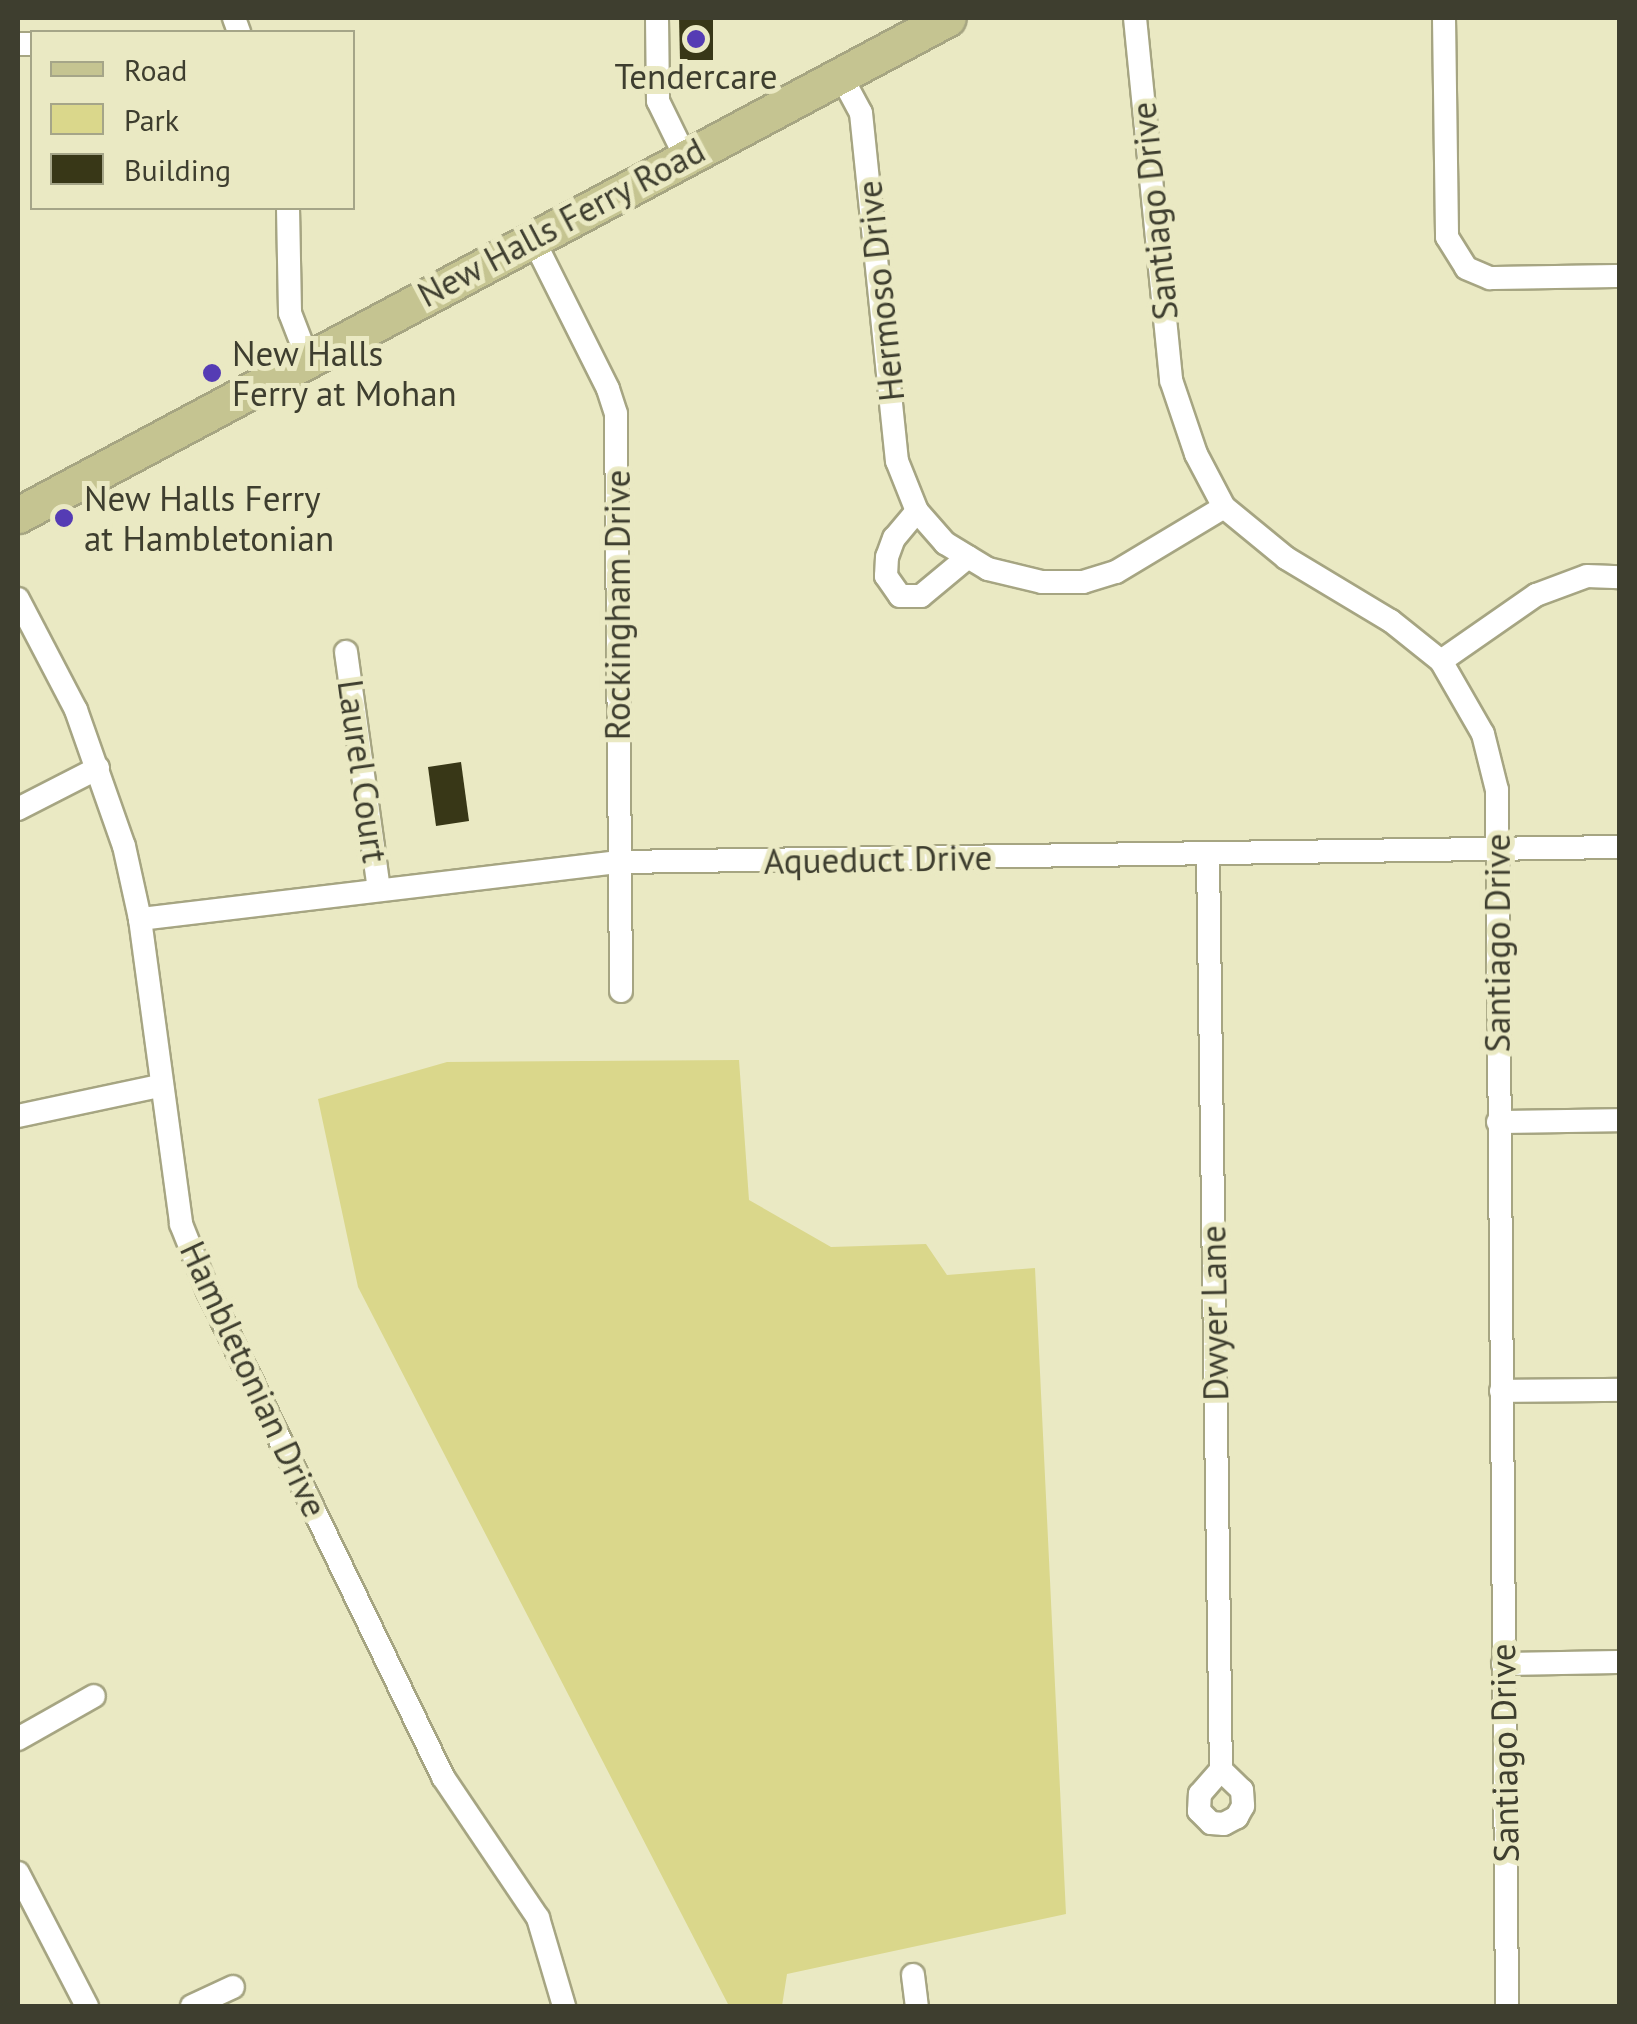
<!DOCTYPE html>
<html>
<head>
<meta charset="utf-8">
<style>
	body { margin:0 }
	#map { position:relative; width:1637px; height:2024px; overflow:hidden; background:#eae9c3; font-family:"PT Sans",sans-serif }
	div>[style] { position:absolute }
	.green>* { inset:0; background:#dad78b }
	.building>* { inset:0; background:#383717 }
	.roads { filter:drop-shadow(2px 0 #a6a582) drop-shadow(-2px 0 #a6a582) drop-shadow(0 2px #a6a582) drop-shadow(0 -2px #a6a582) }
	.minor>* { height:22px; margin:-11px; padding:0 11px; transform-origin:11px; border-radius:11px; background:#fff }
	.primary>* { height:35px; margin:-17.5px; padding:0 17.5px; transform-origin:17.5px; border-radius:17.5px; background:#c5c491 }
	.dots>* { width:28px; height:28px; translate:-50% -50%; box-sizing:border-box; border:5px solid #eae9c3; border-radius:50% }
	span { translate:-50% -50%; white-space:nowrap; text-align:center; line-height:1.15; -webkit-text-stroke:10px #eae9c3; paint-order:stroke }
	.poi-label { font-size:35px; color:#3e3e2f }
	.left { translate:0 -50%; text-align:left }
	.street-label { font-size:35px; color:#3e3e2f }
	.frame { position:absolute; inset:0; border:20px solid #3e3e2f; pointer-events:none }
	.legend { position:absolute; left:30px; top:30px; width:325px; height:180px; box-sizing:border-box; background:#eae9c3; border:2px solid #a5a588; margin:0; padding:12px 18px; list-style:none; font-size:30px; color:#3e3e2f }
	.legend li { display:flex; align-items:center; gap:20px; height:50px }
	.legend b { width:50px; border:2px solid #a5a588 }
</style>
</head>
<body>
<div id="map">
	<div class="green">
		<i style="clip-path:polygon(739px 1060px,749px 1200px,831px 1247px,926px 1244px,947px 1275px,1035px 1268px,1066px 1914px,787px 1974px,782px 2006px,729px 2006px,358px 1287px,318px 1099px,447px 1062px)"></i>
	</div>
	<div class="building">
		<i style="clip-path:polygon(679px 18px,713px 18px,713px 60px,680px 60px)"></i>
		<i style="clip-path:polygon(461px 762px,469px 821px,436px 826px,428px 767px)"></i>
	</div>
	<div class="roads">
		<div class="minor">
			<i style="left:234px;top:18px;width:15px;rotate:70deg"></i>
			<i style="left:657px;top:18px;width:83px;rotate:89.3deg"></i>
			<i style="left:658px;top:101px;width:61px;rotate:63.9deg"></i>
			<i style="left:1135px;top:18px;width:364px;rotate:84.3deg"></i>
			<i style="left:1171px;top:380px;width:78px;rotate:71.3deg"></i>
			<i style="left:1196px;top:454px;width:60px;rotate:62.2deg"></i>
			<i style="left:1224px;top:507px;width:80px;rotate:39.4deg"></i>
			<i style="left:1286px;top:558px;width:122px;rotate:31deg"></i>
			<i style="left:1391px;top:621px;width:64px;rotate:38.7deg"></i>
			<i style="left:1441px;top:661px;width:84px;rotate:60.1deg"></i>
			<i style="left:1483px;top:734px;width:58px;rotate:76deg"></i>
			<i style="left:1497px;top:790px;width:1216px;rotate:89.53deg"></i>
			<i style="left:1444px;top:18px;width:219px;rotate:89.2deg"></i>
			<i style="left:1447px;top:237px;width:36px;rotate:58deg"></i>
			<i style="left:1466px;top:268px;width:26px;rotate:23deg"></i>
			<i style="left:1490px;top:278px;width:130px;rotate:-0.9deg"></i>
			<i style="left:18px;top:44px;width:14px"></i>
			<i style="left:840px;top:74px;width:44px;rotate:61.7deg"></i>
			<i style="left:861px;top:113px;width:350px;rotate:84.1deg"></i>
			<i style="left:897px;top:461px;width:54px;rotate:68.2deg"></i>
			<i style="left:917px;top:511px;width:43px;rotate:48.8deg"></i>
			<i style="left:945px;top:543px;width:50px;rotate:31.2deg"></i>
			<i style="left:988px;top:569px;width:56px;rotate:13.5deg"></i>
			<i style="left:1042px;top:582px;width:41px"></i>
			<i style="left:1083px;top:582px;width:34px;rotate:-17deg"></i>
			<i style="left:1116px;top:572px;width:126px;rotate:-31deg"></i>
			<i style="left:288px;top:208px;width:105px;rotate:88.9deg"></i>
			<i style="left:290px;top:313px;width:47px;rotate:68.9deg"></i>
			<i style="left:532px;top:237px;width:170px;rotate:63.4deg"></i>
			<i style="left:608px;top:389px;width:26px;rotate:72deg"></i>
			<i style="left:616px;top:414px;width:577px;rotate:89.5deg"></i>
			<i style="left:917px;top:511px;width:35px;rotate:130deg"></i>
			<i style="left:894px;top:538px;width:20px;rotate:110deg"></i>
			<i style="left:887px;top:557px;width:19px;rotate:93deg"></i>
			<i style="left:886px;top:576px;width:24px;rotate:55deg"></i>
			<i style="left:900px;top:596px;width:21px"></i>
			<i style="left:921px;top:596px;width:61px;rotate:-39.7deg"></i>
			<i style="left:18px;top:599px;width:125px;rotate:62.4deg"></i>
			<i style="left:76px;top:710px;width:144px;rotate:70.6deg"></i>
			<i style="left:124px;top:846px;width:75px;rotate:77.6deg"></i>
			<i style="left:140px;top:919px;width:308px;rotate:82.3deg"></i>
			<i style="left:181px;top:1224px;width:72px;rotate:68.1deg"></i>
			<i style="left:208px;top:1291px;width:540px;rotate:64.19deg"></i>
			<i style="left:443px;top:1777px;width:170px;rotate:56deg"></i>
			<i style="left:538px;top:1918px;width:92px;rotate:73.5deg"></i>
			<i style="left:346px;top:652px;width:239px;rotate:82.1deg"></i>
			<i style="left:1441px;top:661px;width:116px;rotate:-34.8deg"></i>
			<i style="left:1536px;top:595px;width:54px;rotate:-20.4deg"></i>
			<i style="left:1587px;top:576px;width:33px;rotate:2deg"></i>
			<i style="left:18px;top:809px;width:90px;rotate:-27.1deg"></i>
			<i style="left:1208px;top:856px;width:914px;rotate:89.19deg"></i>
			<i style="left:1221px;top:1770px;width:29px;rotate:44deg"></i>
			<i style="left:1242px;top:1790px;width:16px;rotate:86deg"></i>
			<i style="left:1243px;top:1806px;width:13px;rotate:119deg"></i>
			<i style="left:1237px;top:1817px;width:15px;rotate:152deg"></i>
			<i style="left:1224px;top:1824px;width:13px;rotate:-176deg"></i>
			<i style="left:1211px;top:1823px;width:17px;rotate:-135deg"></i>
			<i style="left:1199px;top:1811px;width:17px;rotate:-87deg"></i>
			<i style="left:1200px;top:1794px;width:32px;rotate:-49deg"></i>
			<i style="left:140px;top:919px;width:482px;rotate:-6.8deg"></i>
			<i style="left:619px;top:862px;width:1001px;rotate:-0.86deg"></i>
			<i style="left:18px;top:1116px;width:144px;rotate:-12deg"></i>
			<i style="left:1498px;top:1122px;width:122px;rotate:-0.9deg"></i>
			<i style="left:1501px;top:1391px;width:119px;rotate:-0.5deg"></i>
			<i style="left:1503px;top:1664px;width:117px;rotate:-1deg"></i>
			<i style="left:18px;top:1739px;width:87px;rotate:-29.5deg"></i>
			<i style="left:18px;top:1873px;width:150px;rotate:62.6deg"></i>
			<i style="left:913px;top:1975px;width:31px;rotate:83deg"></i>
			<i style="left:192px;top:2006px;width:45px;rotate:-24.9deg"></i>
		</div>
		<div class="primary">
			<i style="left:18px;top:515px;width:1054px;rotate:-28.12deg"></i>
		</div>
	</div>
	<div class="dots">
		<i style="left:696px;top:39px;background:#553cb4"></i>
		<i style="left:212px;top:373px;background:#553cb4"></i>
		<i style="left:64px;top:518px;background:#553cb4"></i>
	</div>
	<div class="poi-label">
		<span style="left:696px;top:76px">Tendercare</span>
		<span class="left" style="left:232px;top:373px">New Halls<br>Ferry at Mohan</span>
		<span class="left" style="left:84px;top:518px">New Halls Ferry<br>at Hambletonian</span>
	</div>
	<div class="street-label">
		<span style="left:1154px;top:211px;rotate:-96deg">Santiago Drive</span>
		<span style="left:561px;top:222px;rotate:-28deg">New Halls Ferry Road</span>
		<span style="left:880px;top:291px;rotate:-96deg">Hermoso Drive</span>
		<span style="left:617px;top:605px;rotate:-90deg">Rockingham Drive</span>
		<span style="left:363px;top:771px;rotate:82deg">Laurel Court</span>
		<span style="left:878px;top:859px;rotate:-1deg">Aqueduct Drive</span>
		<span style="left:1497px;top:943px;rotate:-90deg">Santiago Drive</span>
		<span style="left:1214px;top:1313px;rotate:-91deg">Dwyer Lane</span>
		<span style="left:254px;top:1379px;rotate:65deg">Hambletonian Drive</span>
		<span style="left:1504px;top:1753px;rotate:-91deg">Santiago Drive</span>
	</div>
	<div class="frame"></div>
	<ul class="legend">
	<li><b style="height:12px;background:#c5c491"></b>Road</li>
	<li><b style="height:28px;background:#dad78b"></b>Park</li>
	<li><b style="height:28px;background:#383717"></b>Building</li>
	</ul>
</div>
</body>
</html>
